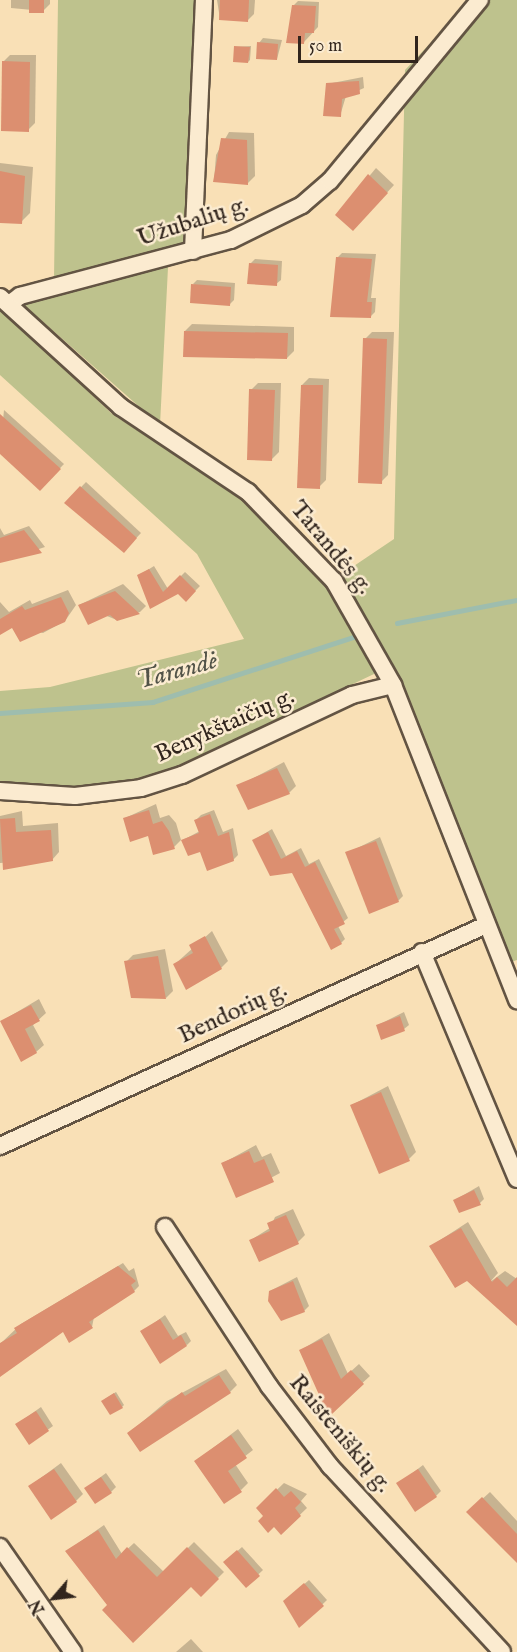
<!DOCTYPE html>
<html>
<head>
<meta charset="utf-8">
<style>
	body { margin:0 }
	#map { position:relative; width:517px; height:1652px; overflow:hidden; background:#f9e0b6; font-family:"IM FELL English",serif }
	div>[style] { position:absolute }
	.green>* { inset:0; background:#bec28d }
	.shadow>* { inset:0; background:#0003 }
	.stream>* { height:4.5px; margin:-2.25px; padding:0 2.25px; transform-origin:2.25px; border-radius:2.25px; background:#9ebdae }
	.building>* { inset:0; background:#dc8f70 }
	.roads { filter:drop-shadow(2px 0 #635443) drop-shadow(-2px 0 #635443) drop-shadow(0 2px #635443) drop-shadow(0 -2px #635443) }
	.street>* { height:16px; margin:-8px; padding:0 8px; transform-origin:8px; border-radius:8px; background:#fbebd0 }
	span { translate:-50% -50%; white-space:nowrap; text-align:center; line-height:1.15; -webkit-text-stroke:5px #fbebd0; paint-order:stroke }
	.street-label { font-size:24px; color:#31251d }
	.water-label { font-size:26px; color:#525348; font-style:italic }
	.north { position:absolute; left:24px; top:1568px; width:60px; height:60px; -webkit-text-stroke:4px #fbebd0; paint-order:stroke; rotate:242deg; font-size:16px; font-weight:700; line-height:24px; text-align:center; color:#31251d }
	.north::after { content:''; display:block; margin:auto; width:21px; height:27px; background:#31251d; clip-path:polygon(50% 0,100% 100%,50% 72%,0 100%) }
	.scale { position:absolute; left:298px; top:36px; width:120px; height:27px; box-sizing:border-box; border:3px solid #31251d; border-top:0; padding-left:8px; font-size:18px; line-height:21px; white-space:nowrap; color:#31251d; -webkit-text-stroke:4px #fbebd0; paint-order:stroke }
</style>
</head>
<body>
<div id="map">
	<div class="green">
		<i style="clip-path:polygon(58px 0,198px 0,183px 242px,169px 248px,160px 425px,8px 291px,54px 278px)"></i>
		<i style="clip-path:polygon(471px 0,517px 0,517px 960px,511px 962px,392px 666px,339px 576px,394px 539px,405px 70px)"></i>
		<i style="clip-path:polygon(0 308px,112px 414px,247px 501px,334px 593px,374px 661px,374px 674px,151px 780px,70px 789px,0 783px,0 691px,50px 687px,244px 639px,197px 554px,0 375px)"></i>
	</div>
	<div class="shadow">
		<i style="clip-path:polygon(11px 0,50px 0,50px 4px,43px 11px,11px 8px)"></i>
		<i style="clip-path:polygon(217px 0,255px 0,254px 14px,247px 21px,220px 19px)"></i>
		<i style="clip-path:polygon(298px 1px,319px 2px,318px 27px,304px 42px,293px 6px)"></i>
		<i style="clip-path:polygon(263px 38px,282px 40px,277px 59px,259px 43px)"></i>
		<i style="clip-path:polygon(251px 46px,250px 60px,248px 62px,235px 47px)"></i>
		<i style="clip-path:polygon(10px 55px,36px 55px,35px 123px,28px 130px,3px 62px)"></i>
		<i style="clip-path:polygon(363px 77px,364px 88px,346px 96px,340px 116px,327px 84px)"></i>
		<i style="clip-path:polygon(229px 132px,254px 133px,255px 176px,248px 183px,214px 181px,216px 155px)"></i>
		<i style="clip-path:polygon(0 163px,33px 167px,30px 213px,21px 222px,0 221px)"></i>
		<i style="clip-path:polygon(376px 168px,394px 185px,360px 222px,337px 215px)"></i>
		<i style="clip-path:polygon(342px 253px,376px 254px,371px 298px,376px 298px,375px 312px,371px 316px,337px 258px)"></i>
		<i style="clip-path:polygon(255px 259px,282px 261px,281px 280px,276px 284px,250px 264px)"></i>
		<i style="clip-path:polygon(197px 280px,235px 283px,234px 300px,229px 305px,193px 284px)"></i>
		<i style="clip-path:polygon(192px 324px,294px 327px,294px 351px,287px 358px,185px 331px)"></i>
		<i style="clip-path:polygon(372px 332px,394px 332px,388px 475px,381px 482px,365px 339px)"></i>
		<i style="clip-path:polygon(309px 378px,329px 379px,326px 480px,319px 487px,302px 385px)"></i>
		<i style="clip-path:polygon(258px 383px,281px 383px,279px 452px,272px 459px,251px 390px)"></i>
		<i style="clip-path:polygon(4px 410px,64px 464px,40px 489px,0 452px)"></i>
		<i style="clip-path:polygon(86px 482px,141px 533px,124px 551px,66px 503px)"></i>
		<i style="clip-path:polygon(29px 526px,45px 547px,0 562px,0 528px,4px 535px)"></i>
		<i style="clip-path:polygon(154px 566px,168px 589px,185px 572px,200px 586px,186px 600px,178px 593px,151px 606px,138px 576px)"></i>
		<i style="clip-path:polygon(123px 584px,146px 606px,140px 612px,117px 620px,79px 605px)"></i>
		<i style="clip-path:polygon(68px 590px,76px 605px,65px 621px,43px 633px,13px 626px,0 632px,0 602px,9px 612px,30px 600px,32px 604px)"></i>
		<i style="clip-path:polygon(284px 762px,296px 786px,289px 793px,238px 786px)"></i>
		<i style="clip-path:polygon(156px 804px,160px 818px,169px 815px,176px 823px,181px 840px,174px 847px,125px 818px)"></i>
		<i style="clip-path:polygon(214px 810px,223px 832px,233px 828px,238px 855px,233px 860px,183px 840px,200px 831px,196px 820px,201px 815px)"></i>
		<i style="clip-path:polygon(22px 811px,23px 826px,58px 823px,59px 852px,52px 860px,0 863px,0 816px)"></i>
		<i style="clip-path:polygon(272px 829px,286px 856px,301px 848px,309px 864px,319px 859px,348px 918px,338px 926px,345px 939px,341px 943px,293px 871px,254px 840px)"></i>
		<i style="clip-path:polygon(380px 837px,403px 896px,398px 901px,347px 853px)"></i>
		<i style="clip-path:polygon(212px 931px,228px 961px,221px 968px,175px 964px)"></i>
		<i style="clip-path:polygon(165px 949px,173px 991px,166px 998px,126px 962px,133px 955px)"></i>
		<i style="clip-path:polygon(39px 999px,46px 1013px,33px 1025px,44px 1045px,36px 1052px,2px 1021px)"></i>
		<i style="clip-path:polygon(404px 1012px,409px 1025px,404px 1029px,378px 1025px)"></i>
		<i style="clip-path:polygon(388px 1086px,416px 1152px,409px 1159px,352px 1105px)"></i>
		<i style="clip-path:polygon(256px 1145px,262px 1157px,271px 1153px,280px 1173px,237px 1196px,223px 1163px)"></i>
		<i style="clip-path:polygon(479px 1186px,484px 1199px,480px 1203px,455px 1200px)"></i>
		<i style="clip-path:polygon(293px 1209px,305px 1235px,298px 1242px,251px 1240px,270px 1228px,275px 1217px)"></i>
		<i style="clip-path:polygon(468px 1222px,498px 1273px,490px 1282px,505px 1271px,517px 1279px,517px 1324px,431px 1246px)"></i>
		<i style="clip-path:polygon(123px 1263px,129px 1271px,134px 1268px,139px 1286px,134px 1291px,94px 1317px,92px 1327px,70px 1341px,63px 1330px,0 1374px,0 1344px,21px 1324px)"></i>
		<i style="clip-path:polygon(297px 1277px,309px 1306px,304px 1311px,270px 1291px)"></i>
		<i style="clip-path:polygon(165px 1315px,178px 1336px,186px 1332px,191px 1341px,187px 1345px,142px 1332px)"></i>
		<i style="clip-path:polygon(329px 1333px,348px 1374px,359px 1364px,370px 1376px,331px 1412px,301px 1350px)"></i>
		<i style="clip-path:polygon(226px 1369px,237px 1385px,230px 1392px,129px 1433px,167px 1401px)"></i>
		<i style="clip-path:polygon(116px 1392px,124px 1405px,122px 1407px,105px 1399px)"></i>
		<i style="clip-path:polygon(41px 1407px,53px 1426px,29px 1443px,17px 1424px)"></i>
		<i style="clip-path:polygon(238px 1429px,253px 1450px,235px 1464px,248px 1483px,241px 1490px,196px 1461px)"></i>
		<i style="clip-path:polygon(61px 1463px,83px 1494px,76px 1501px,30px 1486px)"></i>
		<i style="clip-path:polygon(423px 1465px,441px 1491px,436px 1496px,398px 1484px)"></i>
		<i style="clip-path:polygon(106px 1473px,116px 1487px,111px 1492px,86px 1488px)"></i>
		<i style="clip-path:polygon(284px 1483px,307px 1494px,301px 1501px,307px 1508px,281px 1533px,258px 1508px)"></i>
		<i style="clip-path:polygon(490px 1492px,517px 1521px,517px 1561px,468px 1512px)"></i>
		<i style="clip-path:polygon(104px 1525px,122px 1554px,134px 1543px,164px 1572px,194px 1542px,224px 1572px,201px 1595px,191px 1585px,109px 1605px,67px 1551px)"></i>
		<i style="clip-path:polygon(242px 1547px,263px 1570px,246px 1586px,225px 1562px)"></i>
		<i style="clip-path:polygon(309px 1580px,327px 1600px,300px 1626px,285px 1601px)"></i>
		<i style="clip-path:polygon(191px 1639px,203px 1652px,176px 1652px)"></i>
	</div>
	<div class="stream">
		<i style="left:397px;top:623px;width:122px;rotate:-10.9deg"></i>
		<i style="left:0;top:713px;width:153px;rotate:-4.1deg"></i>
		<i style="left:153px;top:702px;width:217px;rotate:-18deg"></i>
	</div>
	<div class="building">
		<i style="clip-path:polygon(29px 0,44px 0,44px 13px,29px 13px)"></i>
		<i style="clip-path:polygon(220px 0,249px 0,248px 22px,219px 20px)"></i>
		<i style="clip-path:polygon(292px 5px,316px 6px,314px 33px,305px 33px,304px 44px,286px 43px)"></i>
		<i style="clip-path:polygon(257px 42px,278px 44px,277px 60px,256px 59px)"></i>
		<i style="clip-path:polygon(234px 46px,250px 47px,248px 63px,233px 62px)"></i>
		<i style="clip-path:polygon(2px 61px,30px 62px,29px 132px,1px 131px)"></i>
		<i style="clip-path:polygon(359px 81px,360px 94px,342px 99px,341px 117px,323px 116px,326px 83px)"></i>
		<i style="clip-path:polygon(221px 138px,247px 140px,248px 185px,213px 182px)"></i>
		<i style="clip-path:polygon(0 171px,25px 176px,22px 224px,0 223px)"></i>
		<i style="clip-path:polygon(368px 174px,388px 193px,353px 231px,335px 215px)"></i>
		<i style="clip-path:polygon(336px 257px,372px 259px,367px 302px,372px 302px,371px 318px,330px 317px)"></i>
		<i style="clip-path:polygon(249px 263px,278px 265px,277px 286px,247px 284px)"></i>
		<i style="clip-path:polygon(191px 284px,231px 287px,230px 306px,190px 303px)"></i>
		<i style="clip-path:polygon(184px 331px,288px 333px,287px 359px,183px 357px)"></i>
		<i style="clip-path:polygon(363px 338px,387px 339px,382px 484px,358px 483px)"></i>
		<i style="clip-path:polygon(301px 385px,323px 385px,320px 489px,297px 488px)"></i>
		<i style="clip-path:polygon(249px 389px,275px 390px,272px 461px,247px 460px)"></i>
		<i style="clip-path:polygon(0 414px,61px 469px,40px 491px,0 454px)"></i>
		<i style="clip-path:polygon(80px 486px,137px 538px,124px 553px,64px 503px)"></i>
		<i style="clip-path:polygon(24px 530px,42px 553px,0 563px,0 538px)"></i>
		<i style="clip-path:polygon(149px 569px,163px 592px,180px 575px,196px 591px,186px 602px,178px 594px,150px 609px,137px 575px)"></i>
		<i style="clip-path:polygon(115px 591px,140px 614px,117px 621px,110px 615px,88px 625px,78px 605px)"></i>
		<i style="clip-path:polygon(61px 597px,69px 613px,65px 622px,20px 642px,12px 628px,0 635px,0 619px,22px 606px,25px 610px)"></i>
		<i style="clip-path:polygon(277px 768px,290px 794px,248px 810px,236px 785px)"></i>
		<i style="clip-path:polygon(149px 810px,153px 824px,162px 821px,169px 831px,175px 849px,153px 855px,148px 836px,130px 842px,123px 818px)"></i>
		<i style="clip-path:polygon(210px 814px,218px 836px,229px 832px,234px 861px,207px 871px,200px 852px,188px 856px,181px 840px,199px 833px,194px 820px)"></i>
		<i style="clip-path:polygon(15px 818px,16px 832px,51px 830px,53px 861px,3px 870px,0 819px)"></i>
		<i style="clip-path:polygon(268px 832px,281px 859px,297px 851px,305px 867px,315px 862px,345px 924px,334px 929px,342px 944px,331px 950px,292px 873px,270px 876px,252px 840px)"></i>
		<i style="clip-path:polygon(376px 841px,399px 902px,369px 914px,345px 852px)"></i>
		<i style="clip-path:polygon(205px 936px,222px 969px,186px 990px,173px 964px,193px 953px,189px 945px)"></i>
		<i style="clip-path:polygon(158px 956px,166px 999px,131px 998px,124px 961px)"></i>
		<i style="clip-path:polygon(31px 1005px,40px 1021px,25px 1029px,37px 1053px,21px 1062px,0 1021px)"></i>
		<i style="clip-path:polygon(400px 1016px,405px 1031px,381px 1040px,376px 1025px)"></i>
		<i style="clip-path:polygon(381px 1092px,410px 1161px,379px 1174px,350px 1105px)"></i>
		<i style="clip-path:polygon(249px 1151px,254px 1163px,264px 1159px,274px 1182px,236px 1198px,221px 1163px)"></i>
		<i style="clip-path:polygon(474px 1190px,481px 1205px,459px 1213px,453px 1200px)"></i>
		<i style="clip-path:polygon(286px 1215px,299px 1244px,259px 1262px,249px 1240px,270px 1231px,267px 1223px)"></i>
		<i style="clip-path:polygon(461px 1228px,492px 1282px,497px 1277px,507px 1287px,517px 1277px,517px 1326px,467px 1281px,455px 1288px,429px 1246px)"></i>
		<i style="clip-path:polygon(118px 1266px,136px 1281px,131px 1285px,135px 1292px,89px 1322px,93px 1328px,69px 1343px,63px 1332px,0 1377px,0 1343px,17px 1333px,14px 1328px)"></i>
		<i style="clip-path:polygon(293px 1281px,305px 1312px,281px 1321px,268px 1301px,269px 1291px)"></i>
		<i style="clip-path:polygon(160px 1319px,173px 1340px,181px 1335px,187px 1346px,160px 1364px,140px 1331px)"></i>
		<i style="clip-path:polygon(322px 1339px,341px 1379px,351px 1370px,364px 1384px,332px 1414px,315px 1402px,320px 1397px,299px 1350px)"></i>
		<i style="clip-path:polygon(219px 1375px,231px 1393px,140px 1452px,127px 1433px,182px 1392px,185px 1396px)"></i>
		<i style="clip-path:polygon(114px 1393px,123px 1408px,110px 1415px,101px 1401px)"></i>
		<i style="clip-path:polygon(36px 1411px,49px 1431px,29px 1445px,15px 1424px)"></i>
		<i style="clip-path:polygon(231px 1435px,247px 1458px,228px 1471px,242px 1492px,224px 1504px,194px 1461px)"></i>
		<i style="clip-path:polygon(54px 1469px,77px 1502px,51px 1520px,28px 1486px)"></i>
		<i style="clip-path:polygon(418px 1469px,437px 1497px,415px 1512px,396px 1483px)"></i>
		<i style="clip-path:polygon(101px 1477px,112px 1493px,95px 1504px,84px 1488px)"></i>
		<i style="clip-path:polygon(276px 1488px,284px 1497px,291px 1491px,301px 1502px,295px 1508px,301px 1516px,281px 1535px,274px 1527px,268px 1533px,258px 1521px,263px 1516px,256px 1508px)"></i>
		<i style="clip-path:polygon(482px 1497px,517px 1534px,517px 1563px,466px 1512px)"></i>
		<i style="clip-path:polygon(98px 1530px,116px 1559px,127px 1547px,157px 1577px,187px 1547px,219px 1579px,201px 1597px,191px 1587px,133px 1643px,102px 1610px,107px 1605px,65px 1551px)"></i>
		<i style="clip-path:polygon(237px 1550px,260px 1576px,246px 1588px,223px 1562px)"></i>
		<i style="clip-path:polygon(304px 1583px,324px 1606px,299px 1628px,283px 1601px)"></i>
	</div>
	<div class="roads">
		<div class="street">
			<i style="left:193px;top:251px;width:251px;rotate:-87.5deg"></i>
			<i style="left:0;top:297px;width:164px;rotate:42.3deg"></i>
			<i style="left:121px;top:407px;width:153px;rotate:33.8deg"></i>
			<i style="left:248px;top:492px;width:124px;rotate:46deg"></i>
			<i style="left:334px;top:581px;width:120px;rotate:60.4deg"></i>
			<i style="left:393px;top:685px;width:339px;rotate:68.5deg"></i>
			<i style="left:9px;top:304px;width:14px;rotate:-36deg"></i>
			<i style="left:20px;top:296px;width:218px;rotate:-14.9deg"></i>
			<i style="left:231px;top:240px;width:79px;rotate:-26.2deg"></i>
			<i style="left:302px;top:205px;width:37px;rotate:-41deg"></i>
			<i style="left:330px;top:181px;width:235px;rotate:-50.4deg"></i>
			<i style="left:0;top:791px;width:75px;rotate:3.8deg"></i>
			<i style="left:75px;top:796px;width:66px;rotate:-6.9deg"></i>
			<i style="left:141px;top:788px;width:43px;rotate:-17.6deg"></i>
			<i style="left:182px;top:775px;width:188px;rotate:-25.2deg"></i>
			<i style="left:352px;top:695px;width:42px;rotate:-13.7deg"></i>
			<i style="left:422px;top:952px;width:246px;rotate:67.3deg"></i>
			<i style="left:0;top:1146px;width:534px;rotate:-24.45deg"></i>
			<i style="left:165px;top:1227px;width:190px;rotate:56.8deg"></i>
			<i style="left:269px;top:1386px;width:101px;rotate:52.7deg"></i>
			<i style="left:330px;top:1466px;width:253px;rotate:47.2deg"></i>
			<i style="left:0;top:1547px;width:128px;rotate:55.2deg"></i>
		</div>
	</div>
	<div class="street-label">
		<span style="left:193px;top:222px;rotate:-18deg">Užubalių g.</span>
		<span style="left:331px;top:548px;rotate:50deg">Tarandės g.</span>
		<span style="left:225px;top:726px;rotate:-24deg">Benykštaičių g.</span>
		<span style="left:233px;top:1013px;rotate:-25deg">Bendorių g.</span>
		<span style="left:340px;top:1434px;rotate:50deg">Raisteniškių g.</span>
	</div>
	<div class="water-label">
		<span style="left:177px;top:671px;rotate:-15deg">Tarandė</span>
	</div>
	<div class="north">N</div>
	<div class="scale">50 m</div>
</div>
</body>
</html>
